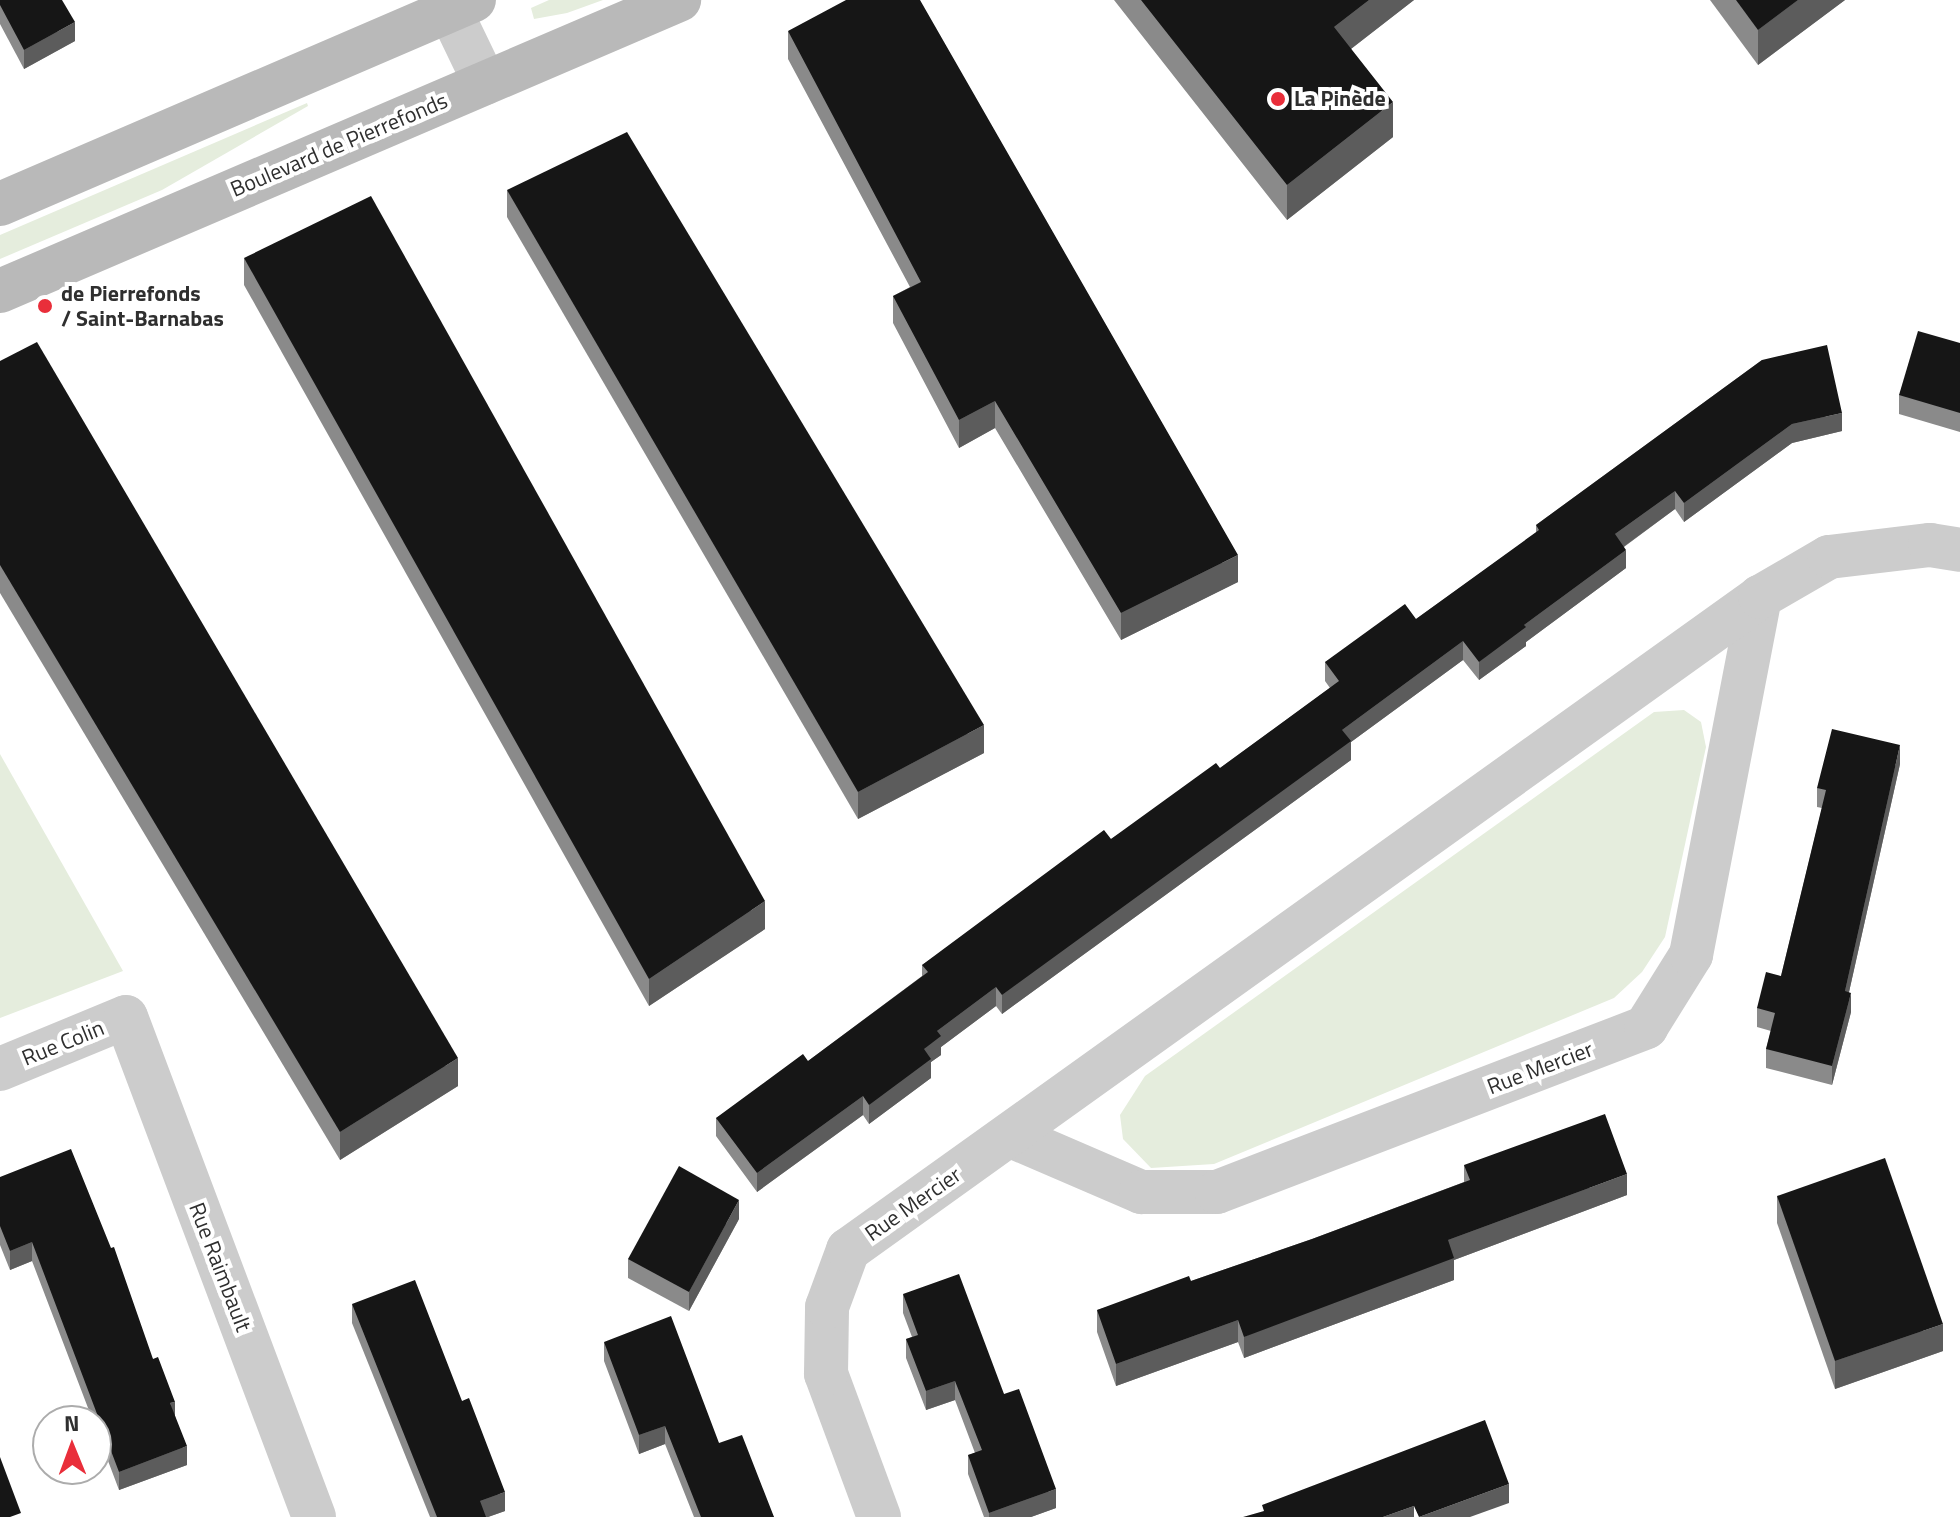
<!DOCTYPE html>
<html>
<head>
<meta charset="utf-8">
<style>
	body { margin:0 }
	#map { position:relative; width:1960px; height:1517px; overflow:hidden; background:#fff; font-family:"Titillium Web",sans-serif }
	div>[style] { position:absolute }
	.green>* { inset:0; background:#e5eddd }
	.minor>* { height:44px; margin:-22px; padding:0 22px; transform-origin:22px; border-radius:22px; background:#ccc }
	.secondary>* { height:44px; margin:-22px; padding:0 22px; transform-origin:22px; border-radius:22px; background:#b9b9b9 }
	.wall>* { inset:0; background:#8a8a8a }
	.shaded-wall>* { inset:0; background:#5c5c5c }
	.building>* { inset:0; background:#161616 }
	.dots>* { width:22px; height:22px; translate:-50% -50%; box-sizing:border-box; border:4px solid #fff; border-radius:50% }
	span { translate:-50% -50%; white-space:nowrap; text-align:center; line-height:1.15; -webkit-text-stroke:8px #fff; paint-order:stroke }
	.poi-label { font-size:22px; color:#2f2f2f; font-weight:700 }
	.left { translate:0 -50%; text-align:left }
	.street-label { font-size:22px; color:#2f2f2f }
	.north { position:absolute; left:32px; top:1405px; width:80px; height:80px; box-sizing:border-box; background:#fff; border:2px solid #acacac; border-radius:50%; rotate:359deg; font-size:22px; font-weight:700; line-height:32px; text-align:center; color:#2f2f2f }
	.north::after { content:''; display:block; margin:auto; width:28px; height:36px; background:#e92e3a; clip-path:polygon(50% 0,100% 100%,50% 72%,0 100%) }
</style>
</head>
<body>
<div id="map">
	<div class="green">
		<i style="clip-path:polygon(549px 0,603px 0,567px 13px,534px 19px,531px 8px)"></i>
		<i style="clip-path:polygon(307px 103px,308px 106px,162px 190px,0 259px,0 235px)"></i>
		<i style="clip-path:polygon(1684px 710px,1701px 722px,1706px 747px,1665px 937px,1642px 972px,1614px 998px,1214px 1164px,1151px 1168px,1123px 1139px,1120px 1115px,1145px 1076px,1654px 712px)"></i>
		<i style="clip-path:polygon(0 754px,123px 971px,0 1018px)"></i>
	</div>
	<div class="minor">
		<i style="left:445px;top:0;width:92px;rotate:64.3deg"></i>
		<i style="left:0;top:1069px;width:136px;rotate:-22.4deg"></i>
		<i style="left:126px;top:1017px;width:534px;rotate:69.39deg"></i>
		<i style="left:1011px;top:1136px;width:142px;rotate:23.3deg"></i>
		<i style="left:1141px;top:1192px;width:76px"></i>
		<i style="left:1217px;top:1192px;width:460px;rotate:-21deg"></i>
		<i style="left:1646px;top:1027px;width:85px;rotate:-58deg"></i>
		<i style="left:1691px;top:955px;width:365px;rotate:-79.1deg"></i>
		<i style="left:879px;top:1517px;width:153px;rotate:-110.3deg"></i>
		<i style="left:826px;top:1374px;width:67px;rotate:-89.1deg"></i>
		<i style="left:827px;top:1307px;width:61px;rotate:-69.8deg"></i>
		<i style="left:848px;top:1250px;width:1122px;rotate:-35.6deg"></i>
		<i style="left:1760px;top:597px;width:80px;rotate:-30.1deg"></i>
		<i style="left:1829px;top:557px;width:102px;rotate:-6.8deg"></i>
		<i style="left:1930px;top:545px;width:30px;rotate:9deg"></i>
	</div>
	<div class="secondary">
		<i style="left:0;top:204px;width:516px;rotate:-23.29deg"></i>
		<i style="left:0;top:291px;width:739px;rotate:-23.2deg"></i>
	</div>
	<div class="wall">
		<i style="clip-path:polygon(0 0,75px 41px,24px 69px,0 24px)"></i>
		<i style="clip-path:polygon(1114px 0,1414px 0,1351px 49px,1393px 137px,1287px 220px)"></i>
		<i style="clip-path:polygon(1710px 0,1845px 0,1758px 65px)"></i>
		<i style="clip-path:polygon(788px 31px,1238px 582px,1121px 640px,995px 428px,959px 448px,893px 323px,893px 296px,910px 287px,788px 59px)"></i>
		<i style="clip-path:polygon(507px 190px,984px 753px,858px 819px,507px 217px)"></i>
		<i style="clip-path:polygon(244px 258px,765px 929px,649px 1006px,244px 285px)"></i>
		<i style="clip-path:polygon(1960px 343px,1960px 432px,1899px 414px,1899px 395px)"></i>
		<i style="clip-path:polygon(1762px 360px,1842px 431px,1792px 443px,1684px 522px,1675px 509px,1624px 547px,1626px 568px,1526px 642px,1526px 646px,1479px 680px,1463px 660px,1351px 742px,1351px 760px,1002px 1014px,996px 1006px,941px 1047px,941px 1055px,931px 1062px,931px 1078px,869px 1124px,863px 1115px,757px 1192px,716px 1136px,716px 1118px,808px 1061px,922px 976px,922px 965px,1111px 839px,1220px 768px,1330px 688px,1325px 681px,1325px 662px,1416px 619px,1536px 533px,1536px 525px)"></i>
		<i style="clip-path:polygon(0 361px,458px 1086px,340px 1160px,0 593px)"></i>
		<i style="clip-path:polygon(1900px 764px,1849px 992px,1851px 1012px,1832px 1085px,1766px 1068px,1766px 1049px,1771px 1031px,1757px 1027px,1757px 1008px,1781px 976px,1822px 808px,1817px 807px,1817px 788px)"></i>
		<i style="clip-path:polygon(1464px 1165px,1627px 1195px,1454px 1260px,1454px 1280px,1244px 1358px,1238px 1342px,1116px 1386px,1097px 1332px,1097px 1310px,1191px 1281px,1312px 1239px,1464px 1182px)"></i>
		<i style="clip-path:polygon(0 1177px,153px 1359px,175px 1416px,187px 1465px,119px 1490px,96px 1429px,96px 1421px,93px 1421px,32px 1261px,10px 1270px,0 1245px)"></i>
		<i style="clip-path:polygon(1777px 1196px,1943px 1351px,1835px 1389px,1777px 1223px)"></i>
		<i style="clip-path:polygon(739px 1219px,689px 1311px,628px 1278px,628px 1259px)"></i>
		<i style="clip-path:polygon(903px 1294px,1004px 1394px,1056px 1508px,1031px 1517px,984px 1517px,968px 1474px,968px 1455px,975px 1453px,955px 1400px,926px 1410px,906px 1358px,906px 1339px,912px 1337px,903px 1313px)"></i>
		<i style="clip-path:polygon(352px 1304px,462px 1401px,505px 1511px,488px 1517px,430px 1517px,352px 1323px)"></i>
		<i style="clip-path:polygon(604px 1342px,719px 1443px,774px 1517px,694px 1517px,665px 1444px,639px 1454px,604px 1361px)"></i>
	</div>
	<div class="shaded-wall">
		<i style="clip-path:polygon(1369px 0,1414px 0,1334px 62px,1334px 27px)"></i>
		<i style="clip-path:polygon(1798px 0,1845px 0,1758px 65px,1758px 30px)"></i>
		<i style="clip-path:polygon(75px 22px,75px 41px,24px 69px,24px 50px)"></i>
		<i style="clip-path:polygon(1393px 102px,1393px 137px,1287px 220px,1287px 185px)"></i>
		<i style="clip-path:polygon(995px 401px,995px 428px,959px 448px,959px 420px)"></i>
		<i style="clip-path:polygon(1842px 413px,1842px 431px,1792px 443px,1684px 522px,1684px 503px,1792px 424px)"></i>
		<i style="clip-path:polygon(1675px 491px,1675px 509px,1615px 553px,1615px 534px)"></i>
		<i style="clip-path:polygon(1626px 550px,1626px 568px,1526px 642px,1526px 646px,1479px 680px,1479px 662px,1524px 625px)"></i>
		<i style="clip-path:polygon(1238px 555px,1238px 582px,1121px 640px,1121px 613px)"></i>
		<i style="clip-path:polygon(1463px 641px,1463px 660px,1351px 742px,1351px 760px,1002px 1014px,1002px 995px,1342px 730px)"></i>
		<i style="clip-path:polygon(984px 725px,984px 753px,858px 819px,858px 792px)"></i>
		<i style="clip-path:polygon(1900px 745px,1900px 764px,1845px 1010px,1845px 991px)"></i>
		<i style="clip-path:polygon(765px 901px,765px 929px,649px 1006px,649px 979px)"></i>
		<i style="clip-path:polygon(996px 987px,996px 1006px,941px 1047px,941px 1055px,931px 1062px,931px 1078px,869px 1124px,869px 1105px,924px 1049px,937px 1031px)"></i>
		<i style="clip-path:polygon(1851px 993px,1851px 1012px,1832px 1085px,1832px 1066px)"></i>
		<i style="clip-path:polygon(458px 1058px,458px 1086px,340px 1160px,340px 1132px)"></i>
		<i style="clip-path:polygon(863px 1096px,863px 1115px,757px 1192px,757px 1173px)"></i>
		<i style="clip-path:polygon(1627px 1174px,1627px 1195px,1454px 1260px,1454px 1280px,1244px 1358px,1244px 1337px,1448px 1240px)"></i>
		<i style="clip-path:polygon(739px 1200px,739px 1219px,689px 1311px,689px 1292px)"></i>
		<i style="clip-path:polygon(32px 1242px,32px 1261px,10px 1270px,10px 1251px)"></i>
		<i style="clip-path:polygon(1238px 1320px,1238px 1342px,1116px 1386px,1116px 1364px)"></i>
		<i style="clip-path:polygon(1943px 1324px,1943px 1351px,1835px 1389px,1835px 1361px)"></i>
		<i style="clip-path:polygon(955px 1381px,955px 1400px,926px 1410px,926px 1391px)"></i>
		<i style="clip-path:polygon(175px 1402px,175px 1421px,170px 1403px)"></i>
		<i style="clip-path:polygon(665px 1426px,665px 1444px,639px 1454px,639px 1435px)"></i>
		<i style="clip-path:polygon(187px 1446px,187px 1465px,119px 1490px,119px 1472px)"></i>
		<i style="clip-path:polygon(1509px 1484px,1509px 1503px,1470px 1517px,1419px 1517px)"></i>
		<i style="clip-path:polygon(1056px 1489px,1056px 1508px,1031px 1517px,989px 1517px,989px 1513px)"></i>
		<i style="clip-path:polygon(505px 1492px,505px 1511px,488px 1517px,480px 1517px,480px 1501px)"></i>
		<i style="clip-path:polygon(1414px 1506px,1414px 1517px,1383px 1517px)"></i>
	</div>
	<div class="building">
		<i style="clip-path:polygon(0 0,62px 0,75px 22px,24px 50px,0 5px)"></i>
		<i style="clip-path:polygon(846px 0,920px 0,1238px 555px,1121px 613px,995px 401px,959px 420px,893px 296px,921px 282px,788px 31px)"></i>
		<i style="clip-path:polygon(1141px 0,1369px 0,1334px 27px,1393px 102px,1287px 185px)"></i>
		<i style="clip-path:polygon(1736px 0,1798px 0,1758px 30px)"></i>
		<i style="clip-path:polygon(627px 132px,984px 725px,858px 792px,507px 190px)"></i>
		<i style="clip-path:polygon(371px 196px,765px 901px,649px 979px,244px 258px)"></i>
		<i style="clip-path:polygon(1918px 331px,1960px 343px,1960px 413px,1899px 395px)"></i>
		<i style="clip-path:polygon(37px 342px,458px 1058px,340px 1132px,0 565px,0 361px)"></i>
		<i style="clip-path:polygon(1827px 345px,1842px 413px,1792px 424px,1684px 503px,1675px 491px,1615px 534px,1626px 550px,1524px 625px,1526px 627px,1479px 662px,1463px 641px,1342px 730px,1351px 741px,1002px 995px,996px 987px,937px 1031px,941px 1036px,924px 1049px,931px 1059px,869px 1105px,863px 1096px,757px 1173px,716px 1118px,803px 1054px,808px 1061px,928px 972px,922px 965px,1104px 830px,1111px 839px,1216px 763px,1220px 768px,1339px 681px,1325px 662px,1405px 604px,1416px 619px,1539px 530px,1536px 525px,1762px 360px)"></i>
		<i style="clip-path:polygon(1832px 729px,1900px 745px,1845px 991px,1851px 993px,1832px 1066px,1766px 1049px,1775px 1013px,1757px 1008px,1766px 972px,1781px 976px,1826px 790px,1817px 788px)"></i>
		<i style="clip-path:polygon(1605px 1114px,1627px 1174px,1448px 1240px,1454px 1258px,1244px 1337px,1238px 1320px,1116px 1364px,1097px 1310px,1189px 1276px,1191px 1281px,1312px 1239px,1470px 1180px,1464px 1165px)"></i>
		<i style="clip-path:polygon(71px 1149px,111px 1248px,114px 1247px,153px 1359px,158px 1357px,175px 1402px,170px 1403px,187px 1446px,119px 1472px,32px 1242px,10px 1251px,0 1226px,0 1177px)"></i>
		<i style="clip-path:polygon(1885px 1158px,1943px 1324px,1835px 1361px,1777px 1196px)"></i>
		<i style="clip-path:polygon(679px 1166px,739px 1200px,689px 1292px,628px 1259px)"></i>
		<i style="clip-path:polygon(959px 1274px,1004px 1394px,1019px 1389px,1056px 1489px,989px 1513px,968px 1455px,982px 1450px,955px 1381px,926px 1391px,906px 1339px,918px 1335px,903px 1294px)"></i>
		<i style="clip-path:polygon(415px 1280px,462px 1401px,469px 1398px,505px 1492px,480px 1501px,486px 1517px,437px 1517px,352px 1304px)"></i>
		<i style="clip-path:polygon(671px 1316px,719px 1443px,742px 1435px,774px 1517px,701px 1517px,665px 1426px,639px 1435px,604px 1342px)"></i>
		<i style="clip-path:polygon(1485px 1420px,1509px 1484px,1419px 1517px,1414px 1506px,1383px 1517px,1243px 1517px,1264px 1511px,1262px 1505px)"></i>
		<i style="clip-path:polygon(0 1457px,21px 1513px,10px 1517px,0 1517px)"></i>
	</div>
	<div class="dots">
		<i style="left:1278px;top:99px;background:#e92e3a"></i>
		<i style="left:45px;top:306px;background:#e92e3a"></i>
	</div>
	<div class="poi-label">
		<span class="left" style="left:1294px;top:99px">La Pinède</span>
		<span class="left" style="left:61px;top:306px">de Pierrefonds<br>/ Saint-Barnabas</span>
	</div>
	<div class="street-label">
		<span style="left:339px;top:145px;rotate:-23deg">Boulevard de Pierrefonds</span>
		<span style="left:63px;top:1043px;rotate:-22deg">Rue Colin</span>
		<span style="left:1540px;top:1068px;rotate:-21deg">Rue Mercier</span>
		<span style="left:913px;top:1204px;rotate:-35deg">Rue Mercier</span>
		<span style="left:220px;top:1267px;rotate:69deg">Rue Raimbault</span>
	</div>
	<div class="north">N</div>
</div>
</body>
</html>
